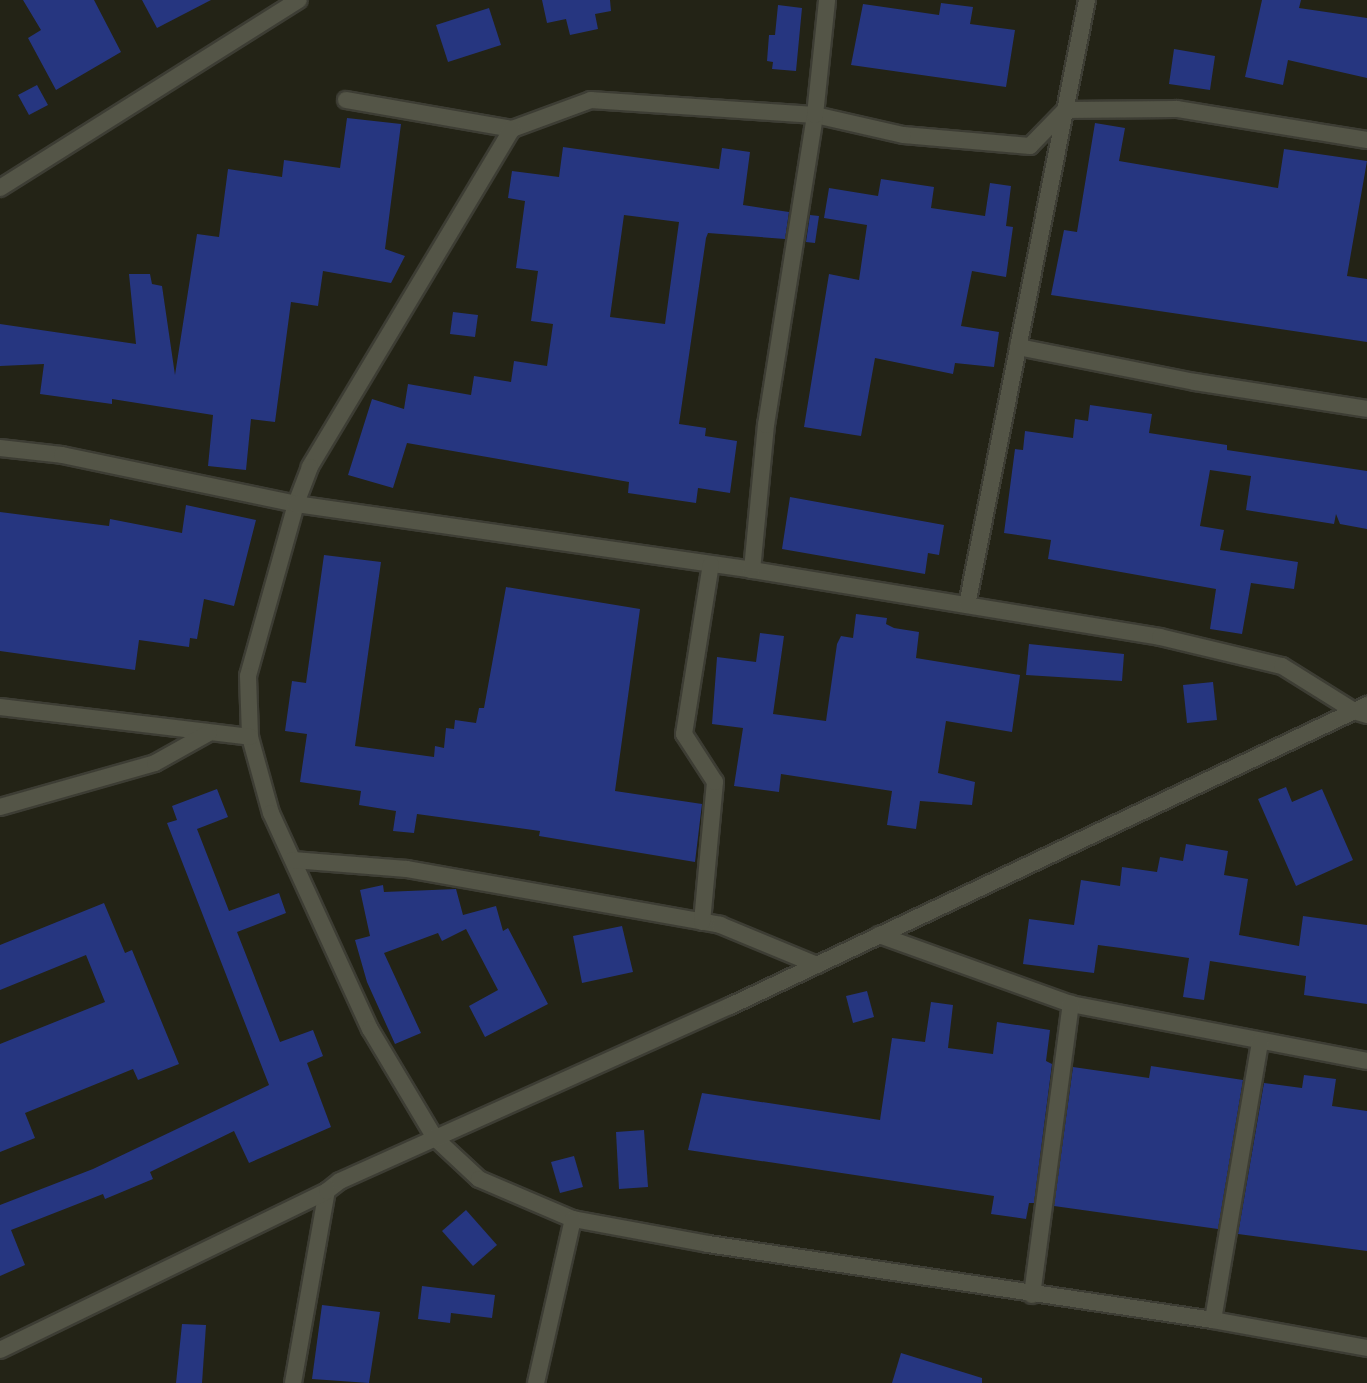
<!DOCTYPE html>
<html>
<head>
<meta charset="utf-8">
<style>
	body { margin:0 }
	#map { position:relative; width:1367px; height:1383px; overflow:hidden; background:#232316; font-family:"PT Serif",serif }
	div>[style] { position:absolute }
	.building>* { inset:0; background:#263680 }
	.roads { filter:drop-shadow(2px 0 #3d3d34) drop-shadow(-2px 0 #3d3d34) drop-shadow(0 2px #3d3d34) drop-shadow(0 -2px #3d3d34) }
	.minor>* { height:16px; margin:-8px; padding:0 8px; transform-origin:8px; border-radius:8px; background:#545547 }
	.tertiary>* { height:16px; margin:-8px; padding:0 8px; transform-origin:8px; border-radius:8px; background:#545547 }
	span { translate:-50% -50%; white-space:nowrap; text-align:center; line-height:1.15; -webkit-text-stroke:4.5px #232316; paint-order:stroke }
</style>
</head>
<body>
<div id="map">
	<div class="building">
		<i style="clip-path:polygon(23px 0,94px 0,121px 52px,56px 90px,28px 38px,41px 30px)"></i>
		<i style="clip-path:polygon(142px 0,211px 0,157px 28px)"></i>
		<i style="clip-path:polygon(542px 0,610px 0,611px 11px,595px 14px,598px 29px,570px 35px,566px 19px,547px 23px)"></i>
		<i style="clip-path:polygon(1262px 0,1301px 0,1299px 8px,1367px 18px,1367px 78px,1288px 60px,1283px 85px,1245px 77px)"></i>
		<i style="clip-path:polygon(941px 3px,973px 7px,970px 24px,1015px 30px,1006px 87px,851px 65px,863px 4px,939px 15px)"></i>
		<i style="clip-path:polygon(778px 5px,802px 8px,796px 71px,772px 69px,773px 62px,767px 61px,769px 35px,775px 35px)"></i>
		<i style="clip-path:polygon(489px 8px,501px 45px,448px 62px,436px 25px)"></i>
		<i style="clip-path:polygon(1174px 49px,1215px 56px,1210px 90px,1169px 84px)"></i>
		<i style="clip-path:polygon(37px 85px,48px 105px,29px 115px,18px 95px)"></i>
		<i style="clip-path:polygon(347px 118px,401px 124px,385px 249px,405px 256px,391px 283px,323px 271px,318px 306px,291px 302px,275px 422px,251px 419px,246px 470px,208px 466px,213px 415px,112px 399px,112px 404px,40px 394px,44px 364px,0 366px,0 324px,136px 344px,129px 274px,150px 274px,152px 284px,162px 286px,175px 375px,197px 234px,219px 237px,228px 169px,282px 177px,284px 160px,340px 168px)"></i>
		<i style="clip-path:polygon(1095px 123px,1125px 128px,1119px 161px,1278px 188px,1284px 149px,1367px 161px,1347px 276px,1367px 279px,1367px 342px,1051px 295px,1064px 230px,1077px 232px)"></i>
		<i style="clip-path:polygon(evenodd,563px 147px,719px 169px,722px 148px,750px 152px,743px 205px,789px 212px,785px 239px,708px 233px,706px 238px,679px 424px,706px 428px,705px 436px,737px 441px,730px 493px,698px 488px,696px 503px,628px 493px,629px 482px,407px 443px,393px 488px,348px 475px,372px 399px,404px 409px,408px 384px,471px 395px,474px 376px,511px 382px,514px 361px,547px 366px,553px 324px,531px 321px,538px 271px,516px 268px,525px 201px,508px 198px,512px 171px,559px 177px,563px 147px,624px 215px,679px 222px,665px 324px,610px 317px,624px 215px)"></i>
		<i style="clip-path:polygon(881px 179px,934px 187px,931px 208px,985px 216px,990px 183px,1011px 186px,1006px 226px,1013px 227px,1006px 277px,972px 271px,961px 326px,999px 332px,994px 367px,955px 363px,953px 374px,875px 358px,861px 436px,804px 427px,829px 274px,859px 280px,867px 225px,824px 218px,829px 188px,878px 196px)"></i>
		<i style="clip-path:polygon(810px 215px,819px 216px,815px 243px,806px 242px)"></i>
		<i style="clip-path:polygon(453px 312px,478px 315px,475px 337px,450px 334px)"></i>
		<i style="clip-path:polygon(1090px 405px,1152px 414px,1149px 433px,1227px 445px,1227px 450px,1367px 471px,1367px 529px,1340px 524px,1336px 514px,1334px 524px,1246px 510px,1251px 476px,1210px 470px,1200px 526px,1224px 530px,1220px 550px,1298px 562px,1294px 589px,1251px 583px,1242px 634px,1210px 629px,1216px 589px,1048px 559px,1051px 540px,1004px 533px,1015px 449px,1023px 450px,1025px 431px,1073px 438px,1075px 419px,1088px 421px)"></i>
		<i style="clip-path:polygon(790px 497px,944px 525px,939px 555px,928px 553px,925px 574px,782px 549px)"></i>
		<i style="clip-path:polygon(186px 505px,256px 520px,234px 606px,204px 599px,197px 639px,190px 638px,189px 647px,139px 640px,135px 670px,0 651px,0 512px,109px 526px,110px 519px,182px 533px)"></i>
		<i style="clip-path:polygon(324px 555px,381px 562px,355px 746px,434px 757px,435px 746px,444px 748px,446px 728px,454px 729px,455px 720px,476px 723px,479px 708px,484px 708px,506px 587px,640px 609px,615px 791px,702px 804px,695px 862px,539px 836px,540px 831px,417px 814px,414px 833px,393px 831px,396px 811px,359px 805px,361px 791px,300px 782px,307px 734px,285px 731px,292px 681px,306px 683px)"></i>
		<i style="clip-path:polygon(856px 614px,887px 618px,886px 624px,894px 628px,919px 632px,916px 658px,1020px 675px,1012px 732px,946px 721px,938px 773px,975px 782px,972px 805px,920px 801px,916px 829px,887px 825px,892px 791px,781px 774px,779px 792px,734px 786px,743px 728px,712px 724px,717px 657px,756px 662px,760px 633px,784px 636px,773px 714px,826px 721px,837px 644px,841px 636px,853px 638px)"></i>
		<i style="clip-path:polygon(1029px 644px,1124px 654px,1122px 681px,1026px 675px)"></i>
		<i style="clip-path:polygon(1213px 682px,1217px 720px,1187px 723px,1183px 685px)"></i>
		<i style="clip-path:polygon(1286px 787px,1292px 802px,1322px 789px,1353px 860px,1296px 886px,1258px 799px)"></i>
		<i style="clip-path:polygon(217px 789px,228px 817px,197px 829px,229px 911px,279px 893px,286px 913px,237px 932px,280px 1042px,313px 1030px,323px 1056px,307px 1063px,331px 1127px,249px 1163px,234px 1131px,150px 1172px,153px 1179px,105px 1199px,103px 1194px,11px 1230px,25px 1265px,0 1276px,0 1205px,93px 1169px,269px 1085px,167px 823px,177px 820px,172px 806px)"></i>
		<i style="clip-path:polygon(1186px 844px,1228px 851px,1224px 875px,1248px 879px,1239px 935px,1299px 946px,1303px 916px,1367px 925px,1367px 1004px,1304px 995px,1306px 976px,1210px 961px,1204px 1000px,1183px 997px,1189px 958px,1121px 948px,1098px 945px,1094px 973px,1023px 964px,1029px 919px,1074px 925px,1081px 880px,1120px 886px,1122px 867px,1157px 872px,1160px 857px,1183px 861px)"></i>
		<i style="clip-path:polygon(383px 885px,384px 892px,456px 889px,463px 915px,496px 906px,503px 931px,508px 928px,548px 1004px,485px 1037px,469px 1006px,498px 990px,466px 929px,442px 941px,438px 933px,384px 953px,421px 1033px,395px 1044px,367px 982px,355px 940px,370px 936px,360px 890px)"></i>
		<i style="clip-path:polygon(104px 903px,125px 953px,132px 950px,179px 1064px,138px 1080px,133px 1069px,25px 1113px,35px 1138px,0 1152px,0 1044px,105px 1002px,86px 955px,0 990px,0 945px)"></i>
		<i style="clip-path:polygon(622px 926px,633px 972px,582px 983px,573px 936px)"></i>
		<i style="clip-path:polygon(867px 991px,874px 1017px,853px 1023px,846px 996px)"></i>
		<i style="clip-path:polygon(931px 1002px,953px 1005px,948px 1048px,993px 1054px,997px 1022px,1050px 1030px,1046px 1061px,1052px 1064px,1034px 1203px,1029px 1203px,1026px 1219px,991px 1214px,994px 1196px,688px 1150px,702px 1093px,880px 1120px,892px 1038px,925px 1042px)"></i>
		<i style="clip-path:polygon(1151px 1066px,1243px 1080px,1218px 1229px,1054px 1206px,1073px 1067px,1149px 1078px)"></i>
		<i style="clip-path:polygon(1304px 1075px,1336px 1079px,1332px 1106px,1367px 1111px,1367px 1251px,1238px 1234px,1264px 1083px,1302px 1088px)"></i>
		<i style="clip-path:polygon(644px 1130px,648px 1187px,619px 1189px,616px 1132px)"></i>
		<i style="clip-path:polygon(574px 1156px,583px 1187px,560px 1193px,551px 1162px)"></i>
		<i style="clip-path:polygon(466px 1210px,497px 1245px,473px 1266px,442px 1231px)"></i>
		<i style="clip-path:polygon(422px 1286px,495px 1295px,492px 1318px,451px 1313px,450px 1323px,418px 1319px)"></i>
		<i style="clip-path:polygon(322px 1305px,380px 1312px,369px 1383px,312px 1379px)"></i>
		<i style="clip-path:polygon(182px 1324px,206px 1325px,202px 1383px,176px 1383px)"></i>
		<i style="clip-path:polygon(901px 1353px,982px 1378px,982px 1383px,892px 1383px)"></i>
	</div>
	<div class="roads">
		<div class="minor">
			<i style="left:346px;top:100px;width:169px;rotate:9.9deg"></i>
			<i style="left:1367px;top:140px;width:193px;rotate:-170.7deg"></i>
			<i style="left:1177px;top:109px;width:112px;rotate:179.5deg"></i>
			<i style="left:1065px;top:110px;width:50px;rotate:134.2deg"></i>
			<i style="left:1030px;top:146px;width:127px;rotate:-175deg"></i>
			<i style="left:903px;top:135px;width:90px;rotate:-167.2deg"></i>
			<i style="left:815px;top:115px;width:225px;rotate:-176.2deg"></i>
			<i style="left:591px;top:100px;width:84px;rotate:159.8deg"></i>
			<i style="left:512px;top:129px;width:394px;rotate:120.9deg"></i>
			<i style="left:310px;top:467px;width:40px;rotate:111deg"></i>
			<i style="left:296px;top:504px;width:179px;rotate:105.6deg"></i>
			<i style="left:248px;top:676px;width:61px;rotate:88.1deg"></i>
			<i style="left:250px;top:737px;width:79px;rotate:74.6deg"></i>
			<i style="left:271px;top:813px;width:238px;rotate:65.4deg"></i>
			<i style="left:370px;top:1029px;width:127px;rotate:59.2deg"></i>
			<i style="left:435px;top:1138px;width:60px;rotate:43deg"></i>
			<i style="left:479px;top:1179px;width:102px;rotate:23.1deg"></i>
			<i style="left:573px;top:1219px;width:137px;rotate:10.5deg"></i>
			<i style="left:708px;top:1244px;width:511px;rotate:8.56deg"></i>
			<i style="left:1213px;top:1320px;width:157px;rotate:10.3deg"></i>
			<i style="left:0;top:188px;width:353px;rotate:-32.2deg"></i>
			<i style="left:1018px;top:347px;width:180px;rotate:11.2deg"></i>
			<i style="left:1195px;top:382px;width:174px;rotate:8.9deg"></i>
			<i style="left:0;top:448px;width:62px;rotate:6.4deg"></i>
			<i style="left:62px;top:455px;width:239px;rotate:11.8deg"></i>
			<i style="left:296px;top:504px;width:461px;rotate:8.2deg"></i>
			<i style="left:752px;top:570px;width:413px;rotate:9.3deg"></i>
			<i style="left:1160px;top:637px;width:125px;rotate:13.4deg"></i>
			<i style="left:1282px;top:666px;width:85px;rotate:32deg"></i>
			<i style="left:1354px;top:711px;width:14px;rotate:17deg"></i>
			<i style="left:752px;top:570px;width:146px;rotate:-84.5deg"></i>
			<i style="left:766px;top:425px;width:314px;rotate:-81deg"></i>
			<i style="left:815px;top:115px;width:116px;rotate:-84deg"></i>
			<i style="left:967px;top:605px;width:617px;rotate:-78.78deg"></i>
			<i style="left:0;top:707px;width:252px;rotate:6.8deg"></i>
			<i style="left:0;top:807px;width:161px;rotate:-15.8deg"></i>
			<i style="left:155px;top:763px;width:62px;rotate:-29.1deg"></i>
			<i style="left:293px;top:860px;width:114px;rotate:4.5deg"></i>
			<i style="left:407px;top:869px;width:318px;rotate:10.1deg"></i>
			<i style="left:720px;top:925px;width:105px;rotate:22.4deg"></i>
			<i style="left:702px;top:922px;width:141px;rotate:-84.7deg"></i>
			<i style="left:715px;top:782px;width:57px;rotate:-122.9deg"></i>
			<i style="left:684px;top:734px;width:172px;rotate:-81deg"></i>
			<i style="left:879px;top:935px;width:204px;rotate:19.8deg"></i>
			<i style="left:1071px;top:1004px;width:301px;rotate:10.9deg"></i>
			<i style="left:1032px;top:1295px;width:294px;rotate:-82.4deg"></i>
			<i style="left:1213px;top:1320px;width:283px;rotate:-80.4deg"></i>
			<i style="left:293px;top:1383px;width:195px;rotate:-80deg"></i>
			<i style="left:536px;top:1383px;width:168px;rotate:-77.3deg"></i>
		</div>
		<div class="tertiary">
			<i style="left:0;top:1350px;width:364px;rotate:-25.9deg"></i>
			<i style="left:327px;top:1191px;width:16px;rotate:-38deg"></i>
			<i style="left:340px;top:1181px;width:427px;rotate:-24.2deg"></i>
			<i style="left:730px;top:1006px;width:705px;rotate:-25.29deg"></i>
		</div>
	</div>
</div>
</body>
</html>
